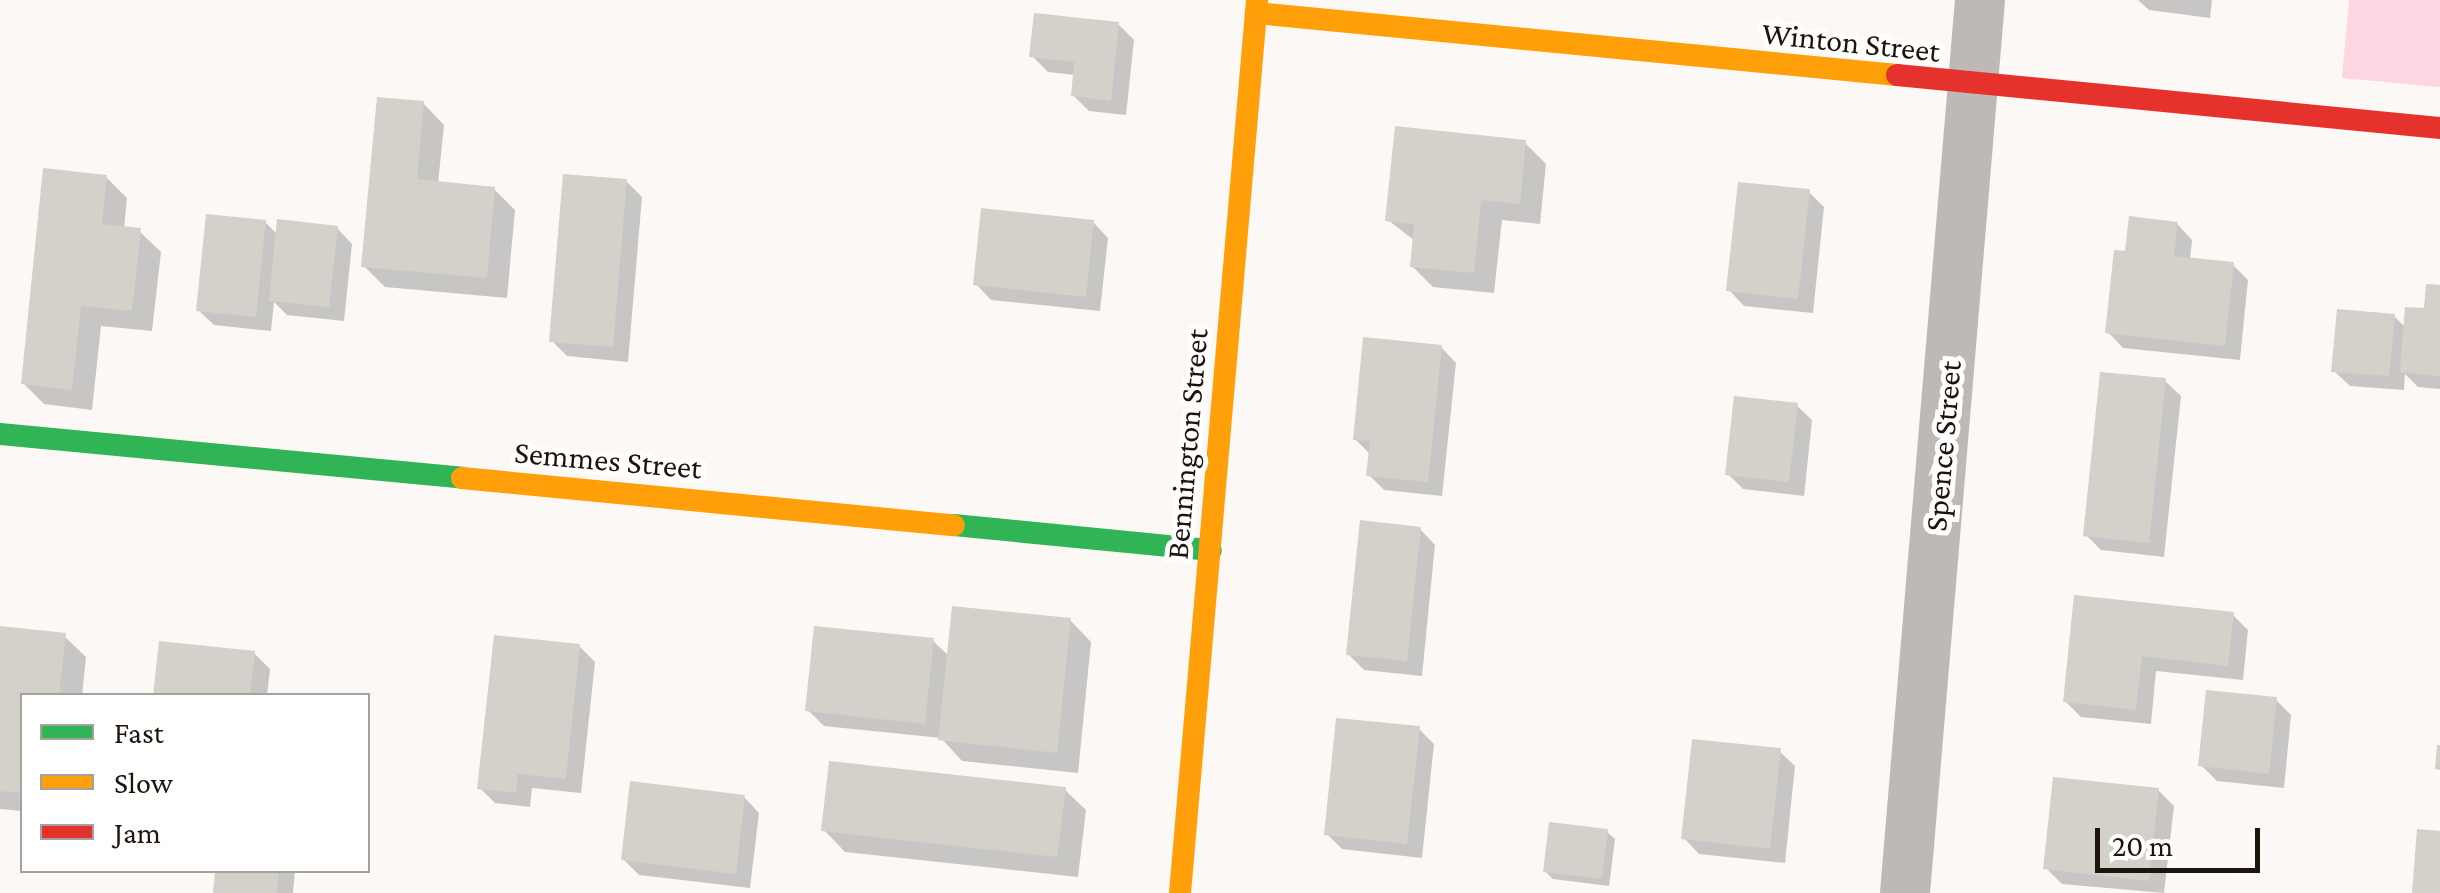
<!DOCTYPE html>
<html>
<head>
<meta charset="utf-8">
<style>
	body { margin:0 }
	#map { position:relative; width:2440px; height:893px; overflow:hidden; background:#fbf8f6; font-family:"Crimson Pro",serif }
	div>[style] { position:absolute }
	.green>* { inset:0; background:#fdd6e1 }
	.shadow>* { inset:0; background:#0003 }
	.building>* { inset:0; background:#d4d1ca }
	.street>* { height:50px; margin:-25px; padding:0 25px; transform-origin:25px; border-radius:25px; background:#beb9b7 }
	.fast>* { height:22px; margin:-11px; padding:0 11px; transform-origin:11px; border-radius:11px; background:#30b455 }
	.slow>* { height:22px; margin:-11px; padding:0 11px; transform-origin:11px; border-radius:11px; background:#ff9f0a }
	.jam>* { height:22px; margin:-11px; padding:0 11px; transform-origin:11px; border-radius:11px; background:#e5322d }
	span { translate:-50% -50%; white-space:nowrap; text-align:center; line-height:1.15; -webkit-text-stroke:10px #fff; paint-order:stroke }
	.street-label { font-size:32px; color:#1e140b }
	.legend { position:absolute; left:20px; top:693px; width:350px; height:180px; box-sizing:border-box; background:#fff; border:2px solid #a5a19d; margin:0; padding:12px 18px; list-style:none; font-size:30px; color:#1e140b }
	.legend li { display:flex; align-items:center; gap:20px; height:50px }
	.legend b { width:50px; border:2px solid #a5a19d }
	.scale { position:absolute; left:2095px; top:828px; width:165px; height:45px; box-sizing:border-box; border:5px solid #1e140b; border-top:0; padding-left:12px; font-size:30px; line-height:35px; white-space:nowrap; color:#1e140b; -webkit-text-stroke:8px #fff; paint-order:stroke }
</style>
</head>
<body>
<div id="map">
	<div class="green">
		<i style="clip-path:polygon(2349px 0,2440px 0,2440px 87px,2342px 78px)"></i>
	</div>
	<div class="shadow">
		<i style="clip-path:polygon(2138px 0,2212px 0,2210px 18px,2149px 10px)"></i>
		<i style="clip-path:polygon(1118px 24px,1134px 40px,1126px 115px,1089px 111px,1073px 95px,1075px 75px,1048px 72px,1032px 56px)"></i>
		<i style="clip-path:polygon(423px 103px,444px 125px,438px 184px,494px 189px,515px 210px,507px 298px,385px 287px,364px 266px)"></i>
		<i style="clip-path:polygon(1525px 143px,1546px 164px,1540px 224px,1502px 220px,1494px 293px,1433px 287px,1412px 266px,1415px 241px,1388px 220px)"></i>
		<i style="clip-path:polygon(106px 177px,127px 198px,124px 229px,139px 231px,161px 252px,152px 331px,101px 326px,92px 410px,44px 404px,23px 383px)"></i>
		<i style="clip-path:polygon(626px 181px,642px 197px,628px 362px,567px 356px,552px 341px)"></i>
		<i style="clip-path:polygon(1809px 192px,1824px 207px,1813px 313px,1744px 306px,1729px 290px)"></i>
		<i style="clip-path:polygon(265px 222px,278px 235px,337px 228px,352px 244px,344px 321px,287px 315px,274px 302px,271px 331px,214px 325px,198px 310px)"></i>
		<i style="clip-path:polygon(1093px 222px,1108px 238px,1100px 311px,991px 300px,976px 284px)"></i>
		<i style="clip-path:polygon(2177px 224px,2192px 240px,2190px 260px,2233px 265px,2248px 280px,2240px 360px,2123px 348px,2108px 332px,2127px 254px)"></i>
		<i style="clip-path:polygon(2440px 288px,2440px 389px,2418px 387px,2405px 374px,2404px 390px,2350px 386px,2334px 371px,2394px 316px,2406px 328px)"></i>
		<i style="clip-path:polygon(1441px 347px,1456px 363px,1442px 496px,1384px 490px,1369px 475px,1371px 455px,1355px 439px)"></i>
		<i style="clip-path:polygon(2165px 381px,2181px 396px,2164px 557px,2101px 550px,2086px 535px)"></i>
		<i style="clip-path:polygon(1796px 405px,1812px 420px,1804px 496px,1743px 489px,1728px 474px)"></i>
		<i style="clip-path:polygon(1420px 529px,1435px 545px,1422px 676px,1364px 670px,1348px 654px)"></i>
		<i style="clip-path:polygon(2076px 598px,2233px 615px,2248px 630px,2243px 680px,2156px 671px,2151px 724px,2081px 717px,2065px 701px)"></i>
		<i style="clip-path:polygon(1070px 620px,1091px 642px,1078px 773px,962px 761px,941px 738px,824px 726px,808px 710px,933px 641px,950px 657px)"></i>
		<i style="clip-path:polygon(0 629px,64px 636px,86px 657px,82px 696px,22px 696px,22px 811px,0 809px)"></i>
		<i style="clip-path:polygon(579px 646px,595px 662px,581px 793px,532px 788px,530px 807px,495px 803px,480px 788px)"></i>
		<i style="clip-path:polygon(254px 653px,270px 669px,267px 696px,156px 696px)"></i>
		<i style="clip-path:polygon(2276px 700px,2291px 715px,2284px 788px,2217px 781px,2201px 765px)"></i>
		<i style="clip-path:polygon(1418px 728px,1434px 744px,1422px 858px,1342px 849px,1327px 834px)"></i>
		<i style="clip-path:polygon(1779px 751px,1795px 766px,1785px 863px,1699px 854px,1684px 838px)"></i>
		<i style="clip-path:polygon(1064px 789px,1086px 810px,1078px 877px,845px 852px,824px 830px)"></i>
		<i style="clip-path:polygon(2158px 790px,2174px 806px,2164px 893px,2062px 884px,2046px 868px)"></i>
		<i style="clip-path:polygon(744px 797px,759px 813px,750px 888px,639px 875px,623px 859px)"></i>
		<i style="clip-path:polygon(1607px 832px,1615px 839px,1609px 886px,1553px 879px,1546px 872px)"></i>
		<i style="clip-path:polygon(218px 870px,295px 870px,293px 893px,216px 893px)"></i>
	</div>
	<div class="building">
		<i style="clip-path:polygon(1034px 13px,1119px 22px,1111px 101px,1071px 96px,1074px 62px,1029px 57px)"></i>
		<i style="clip-path:polygon(377px 97px,424px 101px,417px 179px,495px 187px,487px 278px,361px 267px)"></i>
		<i style="clip-path:polygon(1395px 126px,1526px 140px,1520px 204px,1481px 200px,1474px 273px,1410px 267px,1414px 224px,1385px 221px)"></i>
		<i style="clip-path:polygon(43px 168px,107px 175px,102px 224px,141px 228px,132px 311px,81px 306px,72px 390px,21px 384px)"></i>
		<i style="clip-path:polygon(563px 174px,627px 179px,613px 347px,549px 342px)"></i>
		<i style="clip-path:polygon(1738px 182px,1810px 189px,1798px 299px,1726px 291px)"></i>
		<i style="clip-path:polygon(981px 208px,1094px 220px,1086px 297px,973px 285px)"></i>
		<i style="clip-path:polygon(206px 214px,266px 220px,256px 317px,196px 311px)"></i>
		<i style="clip-path:polygon(2129px 216px,2178px 222px,2174px 256px,2234px 262px,2225px 346px,2105px 333px,2114px 250px,2125px 251px)"></i>
		<i style="clip-path:polygon(277px 219px,338px 226px,329px 307px,269px 301px)"></i>
		<i style="clip-path:polygon(2426px 284px,2440px 285px,2440px 376px,2400px 372px,2405px 307px,2424px 308px)"></i>
		<i style="clip-path:polygon(2337px 309px,2395px 314px,2389px 376px,2331px 372px)"></i>
		<i style="clip-path:polygon(1363px 337px,1442px 345px,1428px 482px,1366px 476px,1370px 441px,1353px 440px)"></i>
		<i style="clip-path:polygon(2100px 372px,2166px 378px,2149px 543px,2083px 536px)"></i>
		<i style="clip-path:polygon(1734px 396px,1798px 403px,1789px 482px,1725px 475px)"></i>
		<i style="clip-path:polygon(1360px 520px,1421px 527px,1407px 661px,1346px 655px)"></i>
		<i style="clip-path:polygon(2074px 595px,2234px 612px,2228px 666px,2142px 656px,2136px 710px,2063px 702px)"></i>
		<i style="clip-path:polygon(952px 606px,1071px 618px,1057px 753px,938px 740px)"></i>
		<i style="clip-path:polygon(0 626px,66px 633px,59px 696px,22px 696px,22px 793px,0 791px)"></i>
		<i style="clip-path:polygon(814px 626px,934px 638px,925px 724px,805px 711px)"></i>
		<i style="clip-path:polygon(494px 635px,580px 644px,566px 779px,518px 774px,516px 793px,477px 789px)"></i>
		<i style="clip-path:polygon(159px 641px,255px 651px,250px 696px,153px 696px)"></i>
		<i style="clip-path:polygon(2206px 690px,2277px 697px,2269px 774px,2198px 766px)"></i>
		<i style="clip-path:polygon(1336px 718px,1420px 726px,1407px 844px,1324px 835px)"></i>
		<i style="clip-path:polygon(1692px 739px,1781px 748px,1770px 849px,1681px 839px)"></i>
		<i style="clip-path:polygon(2437px 745px,2440px 745px,2440px 770px,2435px 769px)"></i>
		<i style="clip-path:polygon(829px 761px,1066px 787px,1057px 857px,821px 831px)"></i>
		<i style="clip-path:polygon(2053px 777px,2159px 788px,2149px 881px,2043px 869px)"></i>
		<i style="clip-path:polygon(630px 781px,745px 795px,736px 874px,621px 860px)"></i>
		<i style="clip-path:polygon(1549px 822px,1608px 829px,1602px 879px,1543px 872px)"></i>
		<i style="clip-path:polygon(2417px 829px,2440px 831px,2440px 893px,2412px 893px)"></i>
		<i style="clip-path:polygon(215px 870px,279px 870px,277px 893px,213px 893px)"></i>
	</div>
	<div class="street">
		<i style="left:1905px;top:893px;width:896px;rotate:-85.2deg"></i>
	</div>
	<div class="fast">
		<i style="left:0;top:434px;width:464px;rotate:5.4deg"></i>
		<i style="left:954px;top:525px;width:258px;rotate:5.6deg"></i>
	</div>
	<div class="slow">
		<i style="left:1256px;top:13px;width:644px;rotate:5.52deg"></i>
		<i style="left:462px;top:478px;width:494px;rotate:5.5deg"></i>
		<i style="left:1180px;top:893px;width:896px;rotate:-85.07deg"></i>
	</div>
	<div class="jam">
		<i style="left:1897px;top:75px;width:546px;rotate:5.57deg"></i>
	</div>
	<div class="street-label">
		<span style="left:1851px;top:42px;rotate:6deg">Winton Street</span>
		<span style="left:1187px;top:444px;rotate:-85deg">Bennington Street</span>
		<span style="left:1943px;top:446px;rotate:-85deg">Spence Street</span>
		<span style="left:608px;top:460px;rotate:5deg">Semmes Street</span>
	</div>
	<ul class="legend">
	<li><b style="height:12px;background:#30b455"></b>Fast</li>
	<li><b style="height:12px;background:#ff9f0a"></b>Slow</li>
	<li><b style="height:12px;background:#e5322d"></b>Jam</li>
	</ul>
	<div class="scale">20 m</div>
</div>
</body>
</html>
